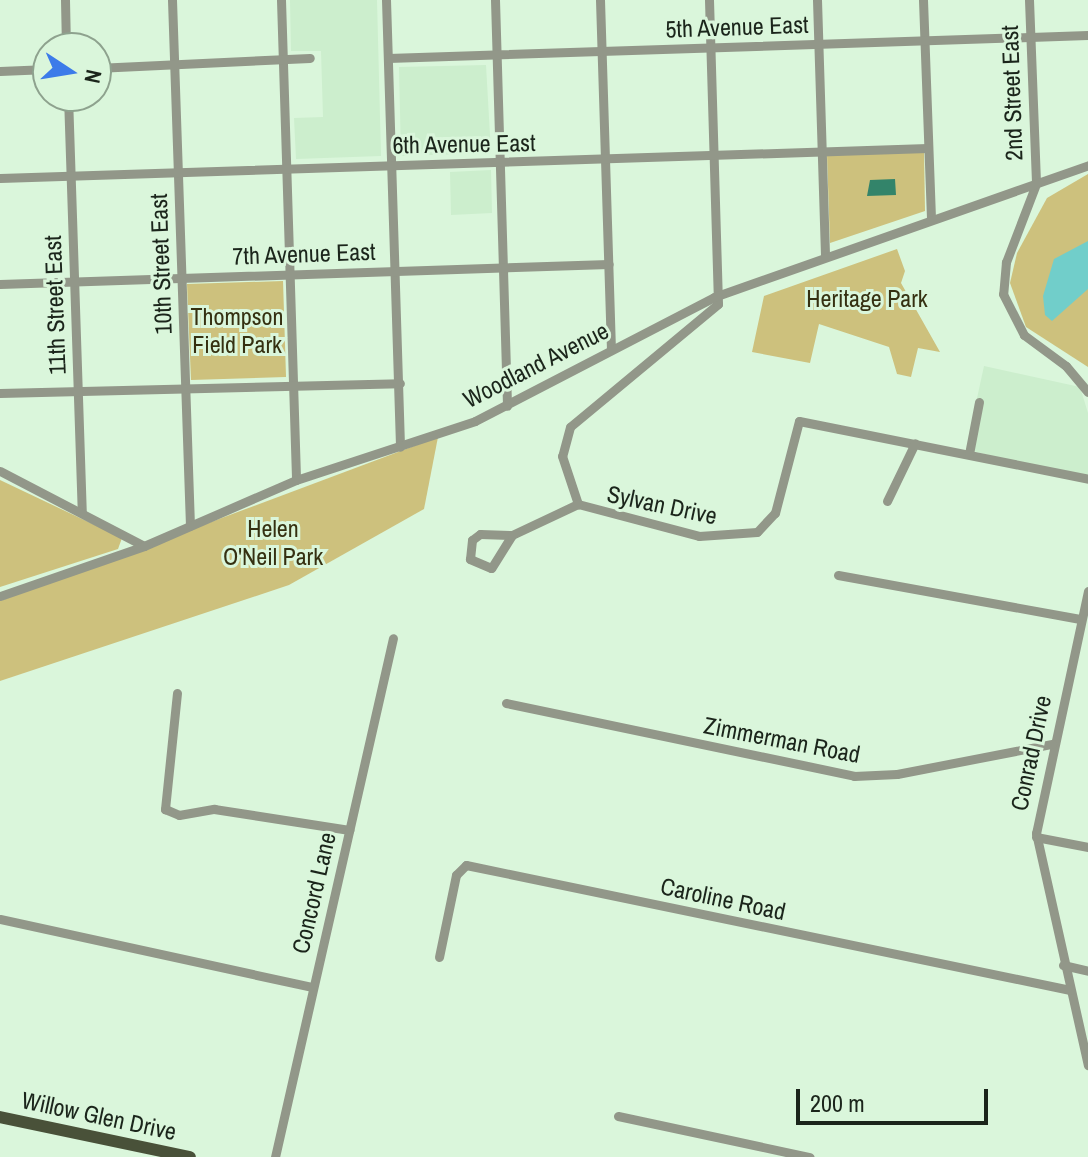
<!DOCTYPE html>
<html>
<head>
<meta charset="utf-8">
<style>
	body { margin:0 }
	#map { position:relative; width:1088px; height:1157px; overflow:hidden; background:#daf6db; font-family:"Archivo Narrow",sans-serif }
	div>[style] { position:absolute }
	.built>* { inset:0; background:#cceecd }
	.green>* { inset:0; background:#cdc17d }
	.water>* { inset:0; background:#71ceca }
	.building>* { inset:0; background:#33846a }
	.minor>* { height:9px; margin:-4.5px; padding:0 4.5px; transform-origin:4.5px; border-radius:4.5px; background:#929789 }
	.major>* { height:12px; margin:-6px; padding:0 6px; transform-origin:6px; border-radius:6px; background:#495139 }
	span { translate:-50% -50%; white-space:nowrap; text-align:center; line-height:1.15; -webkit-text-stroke:6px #daf6db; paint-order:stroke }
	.street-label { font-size:24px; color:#1b251b }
	.park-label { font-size:24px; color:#353011 }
	.north { position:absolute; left:32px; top:32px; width:80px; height:80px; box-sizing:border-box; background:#daf6db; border:2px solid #8ea28e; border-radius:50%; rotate:102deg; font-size:22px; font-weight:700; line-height:32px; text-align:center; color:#1b251b }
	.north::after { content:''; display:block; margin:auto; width:28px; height:36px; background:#3c7be9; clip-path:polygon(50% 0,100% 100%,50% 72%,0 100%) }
	.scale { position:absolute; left:796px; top:1089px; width:192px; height:36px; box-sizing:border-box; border:4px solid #1b251b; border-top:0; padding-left:10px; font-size:24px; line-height:28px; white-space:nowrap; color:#1b251b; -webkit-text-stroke:6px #daf6db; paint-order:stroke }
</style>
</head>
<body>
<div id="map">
	<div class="built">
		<i style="clip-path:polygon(290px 0,377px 0,381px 156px,296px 159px,294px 118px,323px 117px,321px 51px,291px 51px)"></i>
		<i style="clip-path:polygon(486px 65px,491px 153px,401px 156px,399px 67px)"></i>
		<i style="clip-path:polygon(491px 170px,492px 213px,451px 215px,450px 172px)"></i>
		<i style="clip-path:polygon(984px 366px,1080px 387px,1088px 413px,1088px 482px,966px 449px)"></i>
	</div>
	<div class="green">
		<i style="clip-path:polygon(924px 151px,925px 211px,830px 243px,827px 155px)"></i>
		<i style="clip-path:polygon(1088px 174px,1088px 367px,1026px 327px,1010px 283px,1017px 253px,1047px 198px)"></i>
		<i style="clip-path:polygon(897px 249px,905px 271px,901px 283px,940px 352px,918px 348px,911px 377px,897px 374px,889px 347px,819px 324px,810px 363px,752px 352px,764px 296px)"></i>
		<i style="clip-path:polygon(283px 281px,286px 377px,191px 380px,187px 284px)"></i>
		<i style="clip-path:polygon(438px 437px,424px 509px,289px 585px,0 681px,0 601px)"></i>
		<i style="clip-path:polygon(0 480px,122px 538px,118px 549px,0 587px)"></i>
	</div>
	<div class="water">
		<i style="clip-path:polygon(1088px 241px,1088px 289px,1052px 321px,1045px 315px,1043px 296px,1054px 259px)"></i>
	</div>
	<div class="building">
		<i style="clip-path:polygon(895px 179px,896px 195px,867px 196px,870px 180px)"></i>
	</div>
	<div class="minor">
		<i style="left:65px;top:0;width:48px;rotate:88.8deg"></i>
		<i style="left:172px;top:0;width:526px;rotate:88.04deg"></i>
		<i style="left:281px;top:0;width:480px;rotate:88.2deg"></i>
		<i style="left:386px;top:0;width:447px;rotate:88.2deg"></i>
		<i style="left:495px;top:0;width:406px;rotate:88.3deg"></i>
		<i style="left:600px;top:0;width:348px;rotate:88.2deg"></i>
		<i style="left:709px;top:0;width:304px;rotate:88.3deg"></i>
		<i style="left:718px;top:304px;width:192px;rotate:140.3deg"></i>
		<i style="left:570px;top:427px;width:30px;rotate:105deg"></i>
		<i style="left:562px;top:456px;width:51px;rotate:71.6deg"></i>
		<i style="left:578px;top:504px;width:125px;rotate:14.8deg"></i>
		<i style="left:699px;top:536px;width:58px;rotate:-3.9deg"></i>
		<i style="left:757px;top:532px;width:26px;rotate:-47deg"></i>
		<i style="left:775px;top:513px;width:95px;rotate:-75.4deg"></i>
		<i style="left:799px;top:421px;width:295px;rotate:11.3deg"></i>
		<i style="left:817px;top:0;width:257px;rotate:88.2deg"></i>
		<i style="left:923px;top:0;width:220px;rotate:87.9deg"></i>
		<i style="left:1029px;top:0;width:184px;rotate:87.8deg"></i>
		<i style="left:1036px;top:184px;width:84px;rotate:111deg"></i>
		<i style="left:1006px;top:262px;width:32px;rotate:95deg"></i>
		<i style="left:1003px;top:294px;width:46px;rotate:62.9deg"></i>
		<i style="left:1024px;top:335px;width:52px;rotate:36.4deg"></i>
		<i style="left:1066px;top:366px;width:34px;rotate:50deg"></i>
		<i style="left:388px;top:58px;width:700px;rotate:-1.88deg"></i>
		<i style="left:96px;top:68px;width:214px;rotate:-2.7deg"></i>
		<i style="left:0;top:71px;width:48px;rotate:-2.4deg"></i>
		<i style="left:68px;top:96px;width:416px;rotate:88.1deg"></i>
		<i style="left:0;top:178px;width:928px;rotate:-1.85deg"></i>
		<i style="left:0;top:284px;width:609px;rotate:-1.88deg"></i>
		<i style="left:0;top:393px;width:400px;rotate:-1.4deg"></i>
		<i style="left:969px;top:454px;width:53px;rotate:-79.1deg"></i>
		<i style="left:0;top:471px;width:162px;rotate:27.5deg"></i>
		<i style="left:887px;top:501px;width:64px;rotate:-64.2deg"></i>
		<i style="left:512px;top:535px;width:39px;rotate:122deg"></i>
		<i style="left:491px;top:568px;width:23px;rotate:-157deg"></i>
		<i style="left:470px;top:559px;width:19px;rotate:-84deg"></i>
		<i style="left:472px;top:540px;width:10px;rotate:-37deg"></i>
		<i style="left:480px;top:534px;width:32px;rotate:2deg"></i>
		<i style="left:512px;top:535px;width:73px;rotate:-25.2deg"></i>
		<i style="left:838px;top:575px;width:246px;rotate:10.3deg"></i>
		<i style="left:1088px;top:591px;width:248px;rotate:102.1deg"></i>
		<i style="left:1036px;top:833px;width:238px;rotate:77.4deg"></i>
		<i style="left:0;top:596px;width:152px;rotate:-19.1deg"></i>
		<i style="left:144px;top:546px;width:166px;rotate:-23.5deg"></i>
		<i style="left:296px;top:480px;width:188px;rotate:-18.2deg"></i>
		<i style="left:475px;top:421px;width:269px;rotate:-27.4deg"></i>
		<i style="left:714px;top:297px;width:397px;rotate:-19.4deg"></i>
		<i style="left:177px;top:693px;width:117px;rotate:95.9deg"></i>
		<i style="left:165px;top:809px;width:15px;rotate:23deg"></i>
		<i style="left:179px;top:815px;width:36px;rotate:-10deg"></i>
		<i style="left:214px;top:809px;width:137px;rotate:8.8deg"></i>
		<i style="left:506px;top:703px;width:356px;rotate:11.8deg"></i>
		<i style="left:854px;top:776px;width:43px;rotate:-2.7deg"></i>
		<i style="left:897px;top:774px;width:158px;rotate:-11deg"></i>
		<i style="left:1036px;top:837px;width:53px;rotate:10.9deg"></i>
		<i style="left:0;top:919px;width:320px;rotate:12.3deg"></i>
		<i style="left:439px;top:957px;width:84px;rotate:-78.3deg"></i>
		<i style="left:456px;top:875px;width:14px;rotate:-45deg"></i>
		<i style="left:466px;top:865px;width:617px;rotate:11.69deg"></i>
		<i style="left:1063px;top:965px;width:26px;rotate:13deg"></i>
		<i style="left:618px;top:1116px;width:196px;rotate:12.1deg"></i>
		<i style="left:275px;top:1157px;width:532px;rotate:-77.19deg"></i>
	</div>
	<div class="major">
		<i style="left:0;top:1117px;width:194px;rotate:11.9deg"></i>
	</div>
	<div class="street-label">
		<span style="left:737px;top:27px;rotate:-2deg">5th Avenue East</span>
		<span style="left:1012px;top:93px;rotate:-92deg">2nd Street East</span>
		<span style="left:464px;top:144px;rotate:-1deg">6th Avenue East</span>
		<span style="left:304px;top:254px;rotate:-2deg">7th Avenue East</span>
		<span style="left:161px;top:264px;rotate:-92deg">10th Street East</span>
		<span style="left:55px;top:305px;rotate:-92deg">11th Street East</span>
		<span style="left:536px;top:365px;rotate:-27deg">Woodland Avenue</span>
		<span style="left:662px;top:505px;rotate:12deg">Sylvan Drive</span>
		<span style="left:782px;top:740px;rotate:11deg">Zimmerman Road</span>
		<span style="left:1031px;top:753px;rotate:-78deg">Conrad Drive</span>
		<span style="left:314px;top:893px;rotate:-77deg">Concord Lane</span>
		<span style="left:723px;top:899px;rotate:12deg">Caroline Road</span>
		<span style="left:99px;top:1116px;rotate:12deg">Willow Glen Drive</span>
	</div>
	<div class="park-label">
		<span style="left:867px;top:299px">Heritage Park</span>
		<span style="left:237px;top:331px">Thompson<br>Field Park</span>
		<span style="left:273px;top:543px">Helen<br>O'Neil Park</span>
	</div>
	<div class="north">N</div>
	<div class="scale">200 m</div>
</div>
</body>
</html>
